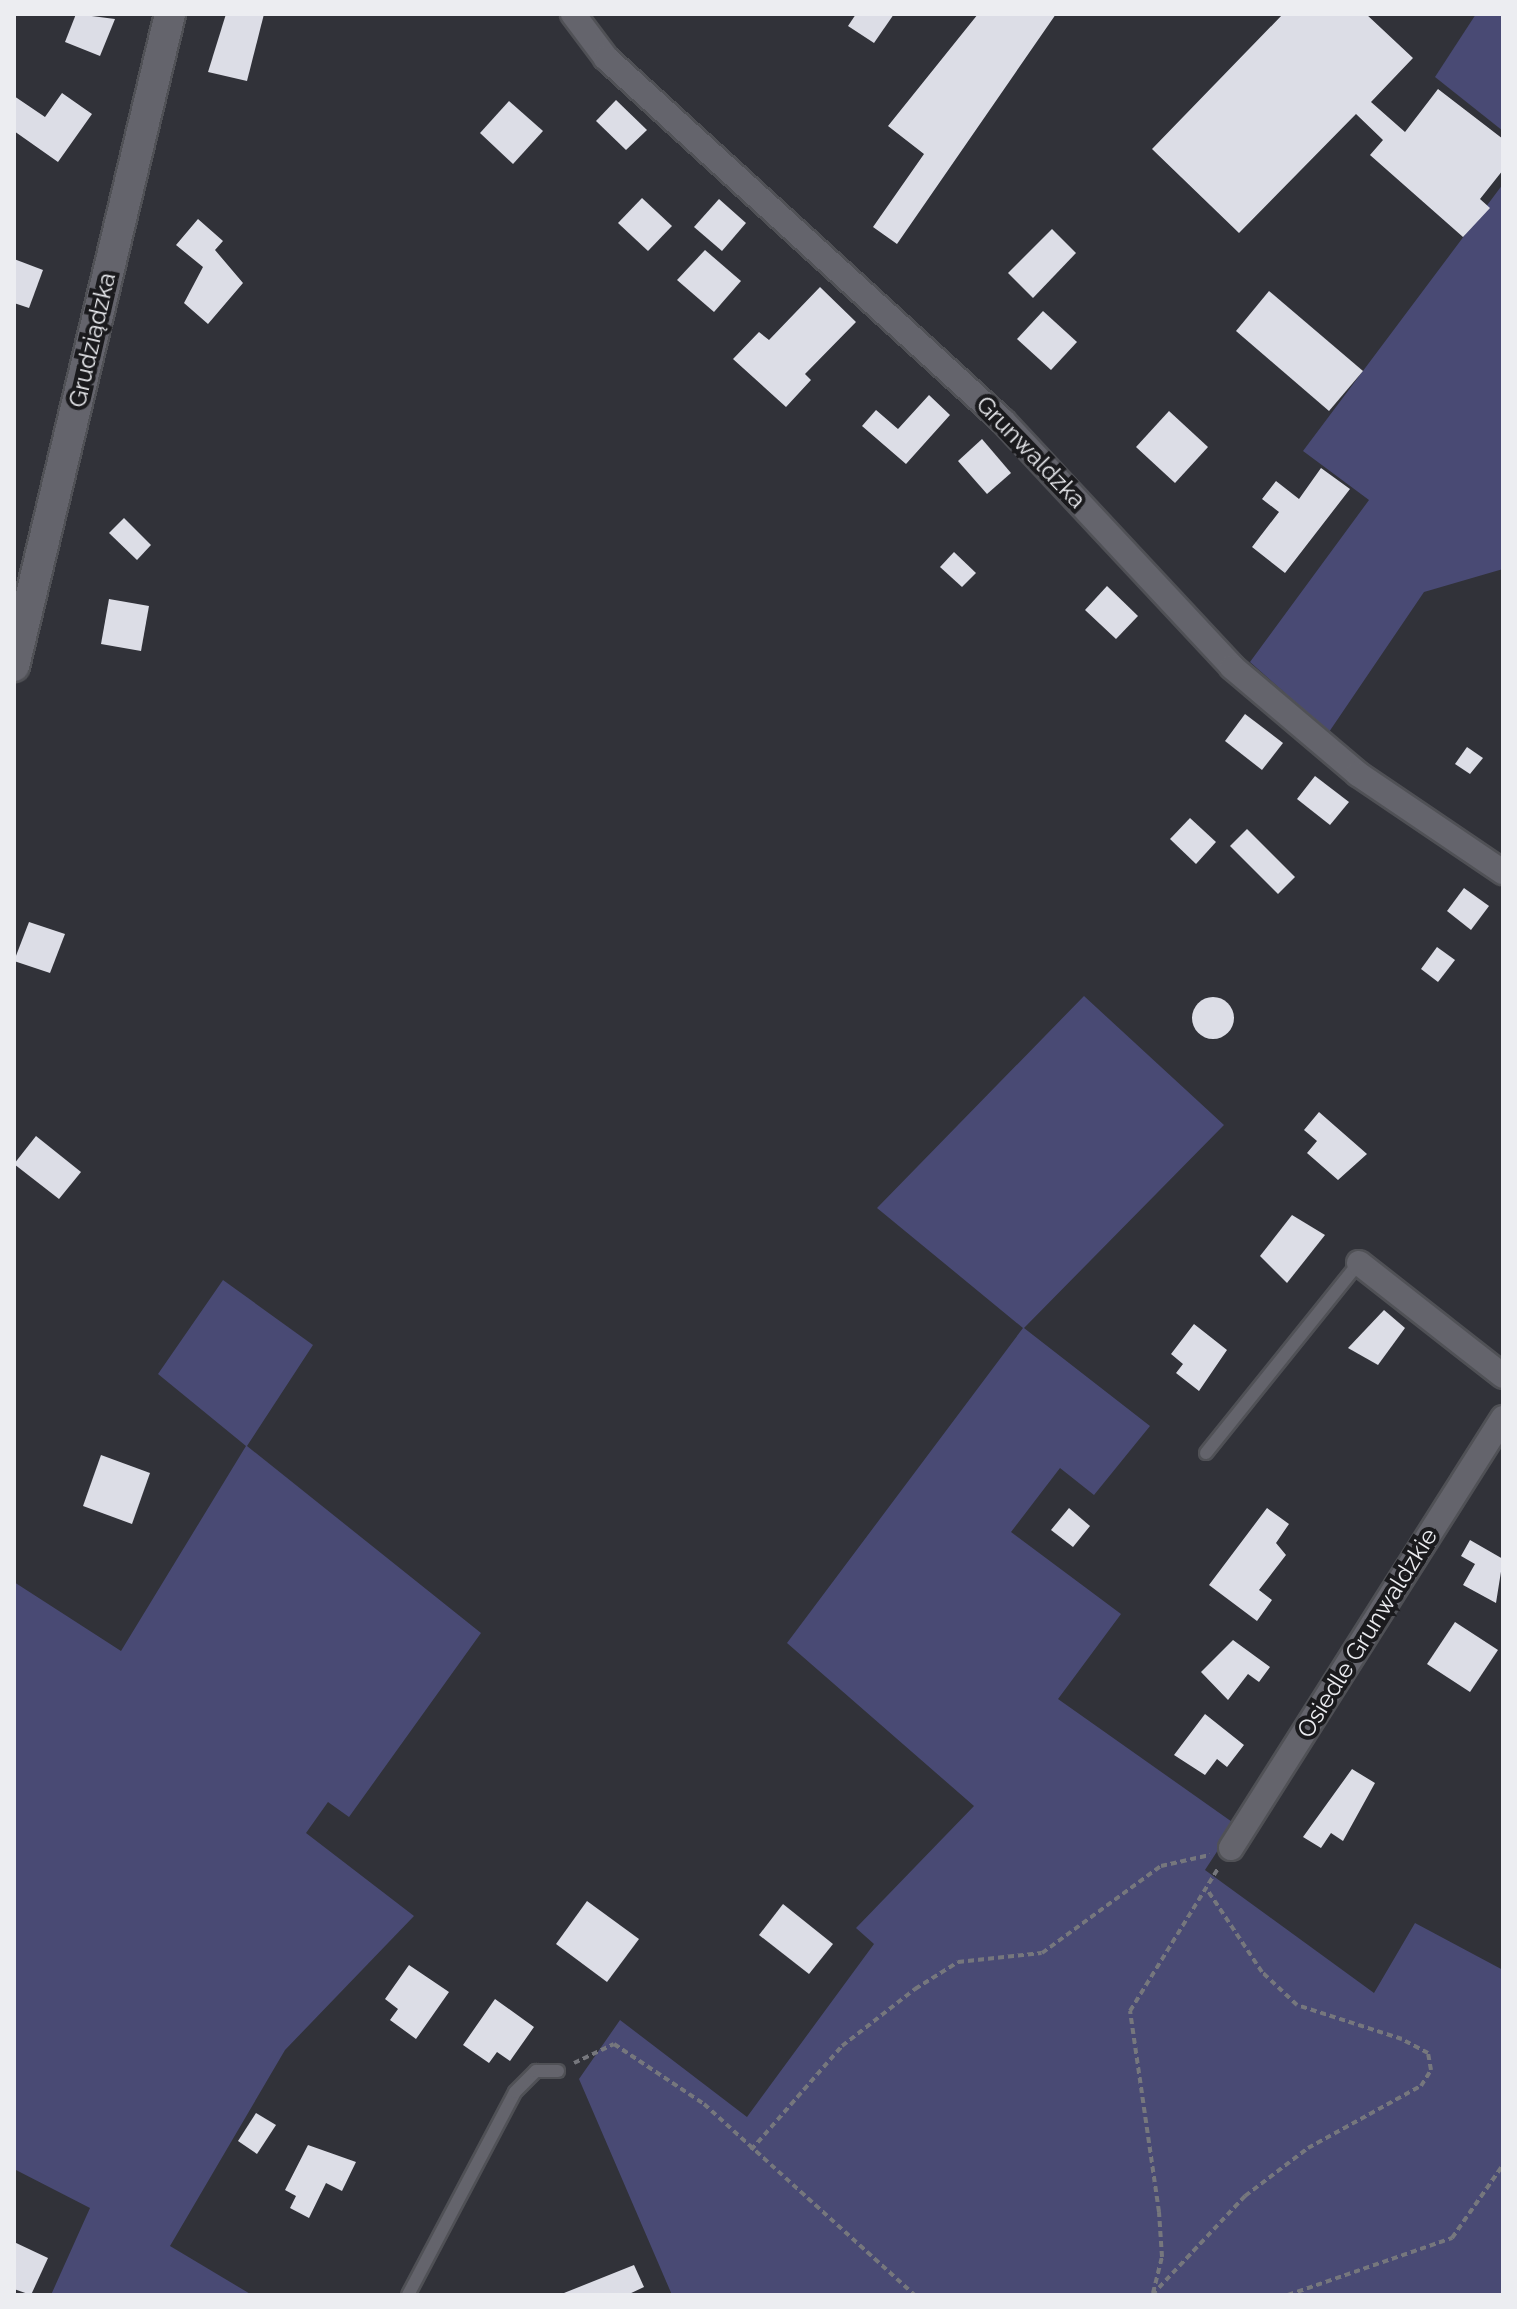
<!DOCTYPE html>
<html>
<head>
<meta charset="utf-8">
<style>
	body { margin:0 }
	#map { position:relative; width:1517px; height:2309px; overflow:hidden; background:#313239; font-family:Raleway,sans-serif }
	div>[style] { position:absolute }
	.green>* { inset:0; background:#494a74 }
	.building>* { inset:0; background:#dcdde6 }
	.round { border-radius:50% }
	.path>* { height:4px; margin-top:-2px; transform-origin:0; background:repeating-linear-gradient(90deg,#76777d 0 6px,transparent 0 10px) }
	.roads { filter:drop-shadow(2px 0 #505156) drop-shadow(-2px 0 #505156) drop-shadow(0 2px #505156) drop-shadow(0 -2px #505156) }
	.service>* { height:12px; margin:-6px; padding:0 6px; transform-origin:6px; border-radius:6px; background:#64646c }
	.minor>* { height:24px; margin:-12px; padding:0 12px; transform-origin:12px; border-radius:12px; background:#64646c }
	.tertiary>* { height:30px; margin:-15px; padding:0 15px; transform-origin:15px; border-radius:15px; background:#64646c }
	span { translate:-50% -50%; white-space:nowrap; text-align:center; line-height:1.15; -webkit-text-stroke:8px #1a1a1d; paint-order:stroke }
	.street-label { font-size:24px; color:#ecedf1 }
	.frame { position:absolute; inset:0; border:16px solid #ecedf1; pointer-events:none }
</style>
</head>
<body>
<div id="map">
	<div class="green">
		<i style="clip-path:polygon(1476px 14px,1503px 14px,1503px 131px,1435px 77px)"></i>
		<i style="clip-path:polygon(1503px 184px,1503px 569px,1424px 592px,1329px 732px,1250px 662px,1369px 500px,1303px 451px)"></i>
		<i style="clip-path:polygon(1084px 996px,1224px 1125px,1024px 1328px,1150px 1426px,1094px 1495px,1060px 1468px,1011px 1532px,1121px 1614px,1058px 1699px,1235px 1824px,1205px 1870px,1374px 1993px,1415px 1923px,1503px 1970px,1503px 2295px,672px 2295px,579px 2079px,620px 2020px,747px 2117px,874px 1944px,856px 1928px,974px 1806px,787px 1643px,1023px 1328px,877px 1208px)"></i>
		<i style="clip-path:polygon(223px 1280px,313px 1345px,247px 1446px,481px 1633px,349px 1817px,328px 1802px,306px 1833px,414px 1916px,285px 2050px,170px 2246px,252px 2295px,51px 2295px,90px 2208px,14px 2169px,14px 1582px,121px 1651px,246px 1446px,158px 1374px)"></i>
	</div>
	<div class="building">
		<i style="clip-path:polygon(76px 14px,115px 19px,100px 56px,65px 42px)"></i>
		<i style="clip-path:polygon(226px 14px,264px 14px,247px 81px,208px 72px)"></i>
		<i style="clip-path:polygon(856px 14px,894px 14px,874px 43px,848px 26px)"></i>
		<i style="clip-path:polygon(978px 14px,1056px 14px,897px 244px,873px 227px,924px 154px,888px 126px)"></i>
		<i style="clip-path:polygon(1283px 14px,1366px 14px,1413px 58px,1371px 102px,1405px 132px,1438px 89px,1503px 139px,1503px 170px,1480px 199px,1490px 208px,1463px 237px,1370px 155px,1383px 140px,1356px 114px,1239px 233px,1152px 149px)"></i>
		<i style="clip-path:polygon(62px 93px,92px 114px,58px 162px,14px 131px,14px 96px,45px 117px)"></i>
		<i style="clip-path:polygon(616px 100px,647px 130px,626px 150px,596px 121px)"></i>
		<i style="clip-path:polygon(509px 101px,543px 131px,513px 164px,480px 133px)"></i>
		<i style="clip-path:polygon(642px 198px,672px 226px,648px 251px,618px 223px)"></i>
		<i style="clip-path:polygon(719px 199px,746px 223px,722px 251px,694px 227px)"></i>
		<i style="clip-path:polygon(198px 219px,223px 241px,215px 250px,243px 283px,208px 324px,184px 303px,203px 267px,176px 245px)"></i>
		<i style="clip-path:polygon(1052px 229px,1076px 253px,1033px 298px,1008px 273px)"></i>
		<i style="clip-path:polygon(705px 250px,741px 281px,714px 312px,677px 280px)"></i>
		<i style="clip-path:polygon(14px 259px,43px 270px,29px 308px,14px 303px)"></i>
		<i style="clip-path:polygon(820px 287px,856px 322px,805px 374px,811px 380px,786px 407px,733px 359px,759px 332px,769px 340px)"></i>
		<i style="clip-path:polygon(1269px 291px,1363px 371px,1329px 411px,1236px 331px)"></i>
		<i style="clip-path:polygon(1043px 311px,1077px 342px,1051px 370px,1017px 339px)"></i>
		<i style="clip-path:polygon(929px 395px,950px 415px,906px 464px,862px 426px,876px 410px,898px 429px)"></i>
		<i style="clip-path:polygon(1169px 411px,1208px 447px,1175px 483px,1136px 447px)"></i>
		<i style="clip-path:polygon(982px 439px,1011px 473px,987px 494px,958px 461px)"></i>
		<i style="clip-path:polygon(1321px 468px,1350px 489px,1285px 573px,1252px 547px,1279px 512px,1262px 499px,1276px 481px,1299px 499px)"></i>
		<i style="clip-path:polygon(124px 518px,151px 545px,137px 560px,109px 533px)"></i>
		<i style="clip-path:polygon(954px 552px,976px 573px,962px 587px,940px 567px)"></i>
		<i style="clip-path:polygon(1107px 586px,1138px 616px,1116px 639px,1085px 610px)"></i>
		<i style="clip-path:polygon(109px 599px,149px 606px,141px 651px,101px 644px)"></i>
		<i style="clip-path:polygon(1245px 714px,1283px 743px,1262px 770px,1225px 741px)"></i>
		<i style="clip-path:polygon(1467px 747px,1483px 758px,1470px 774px,1455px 764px)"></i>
		<i style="clip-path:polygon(1315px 776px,1349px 802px,1330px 825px,1297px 799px)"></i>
		<i style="clip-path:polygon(1190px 818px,1216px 842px,1196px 864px,1170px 839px)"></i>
		<i style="clip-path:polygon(1247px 829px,1295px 877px,1278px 894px,1230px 846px)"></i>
		<i style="clip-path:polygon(1464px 888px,1489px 906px,1471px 930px,1447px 911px)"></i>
		<i style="clip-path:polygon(29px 922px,65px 934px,50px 973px,14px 961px)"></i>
		<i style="clip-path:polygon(1437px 947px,1455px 960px,1438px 982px,1421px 969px)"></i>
		<i class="round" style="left:1192px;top:997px;width:42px;height:42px"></i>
		<i style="clip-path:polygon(1319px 1112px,1367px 1154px,1338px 1180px,1307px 1153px,1317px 1141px,1304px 1130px)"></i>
		<i style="clip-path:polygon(36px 1136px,81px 1172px,59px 1199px,14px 1164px)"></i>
		<i style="clip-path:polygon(1292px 1215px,1325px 1235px,1287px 1283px,1260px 1256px)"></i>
		<i style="clip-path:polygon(1384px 1310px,1405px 1328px,1378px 1365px,1348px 1348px)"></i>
		<i style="clip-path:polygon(1194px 1324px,1227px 1350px,1199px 1391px,1176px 1373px,1183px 1364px,1171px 1354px)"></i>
		<i style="clip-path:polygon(101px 1455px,150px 1473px,132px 1524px,83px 1506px)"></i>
		<i style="clip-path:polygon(1069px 1508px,1090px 1526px,1073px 1547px,1051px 1530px)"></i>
		<i style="clip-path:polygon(1267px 1508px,1289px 1524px,1276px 1543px,1286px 1555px,1259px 1590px,1272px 1600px,1257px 1621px,1209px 1585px)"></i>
		<i style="clip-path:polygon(1470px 1540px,1503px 1559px,1496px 1603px,1463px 1585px,1475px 1564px,1461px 1556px)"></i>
		<i style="clip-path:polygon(1455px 1622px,1498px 1650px,1470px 1692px,1427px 1664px)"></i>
		<i style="clip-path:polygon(1233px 1640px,1270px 1667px,1259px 1682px,1248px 1674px,1228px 1700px,1201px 1672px)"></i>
		<i style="clip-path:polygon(1205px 1714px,1244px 1745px,1227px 1767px,1217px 1759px,1205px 1775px,1174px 1755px)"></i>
		<i style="clip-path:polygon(1352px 1769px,1375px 1783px,1343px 1841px,1331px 1833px,1321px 1848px,1303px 1837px)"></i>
		<i style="clip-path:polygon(587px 1901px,639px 1939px,607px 1982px,556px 1944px)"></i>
		<i style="clip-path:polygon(783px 1904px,833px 1944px,809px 1974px,759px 1935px)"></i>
		<i style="clip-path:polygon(409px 1965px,449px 1992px,416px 2039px,390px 2020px,398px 2009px,385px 1999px)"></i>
		<i style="clip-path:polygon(495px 1999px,534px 2027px,510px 2061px,497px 2052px,489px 2063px,463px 2045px)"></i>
		<i style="clip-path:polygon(256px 2113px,276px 2125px,257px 2154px,238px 2141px)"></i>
		<i style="clip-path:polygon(308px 2145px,356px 2162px,342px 2191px,326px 2183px,309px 2218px,290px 2208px,296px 2196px,285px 2190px)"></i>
		<i style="clip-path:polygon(14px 2242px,48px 2258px,31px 2295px,14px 2289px)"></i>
		<i style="clip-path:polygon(634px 2265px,644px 2287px,627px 2295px,559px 2295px)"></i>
	</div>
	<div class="path">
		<i style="left:574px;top:2063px;width:44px;rotate:-25.4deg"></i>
		<i style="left:614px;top:2044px;width:108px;rotate:33.7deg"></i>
		<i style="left:704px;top:2104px;width:285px;rotate:42.2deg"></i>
		<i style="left:751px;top:2150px;width:138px;rotate:-48.8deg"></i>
		<i style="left:842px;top:2046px;width:93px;rotate:-38deg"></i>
		<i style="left:915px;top:1989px;width:51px;rotate:-32.1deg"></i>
		<i style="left:958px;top:1962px;width:84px;rotate:-6.1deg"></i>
		<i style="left:1042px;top:1953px;width:147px;rotate:-36.2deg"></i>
		<i style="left:1161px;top:1866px;width:50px;rotate:-12.7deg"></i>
		<i style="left:1153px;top:2293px;width:37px;rotate:-76deg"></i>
		<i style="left:1162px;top:2257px;width:45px;rotate:-93.8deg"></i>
		<i style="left:1159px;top:2212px;width:203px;rotate:-98.2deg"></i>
		<i style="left:1130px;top:2011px;width:169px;rotate:-58.3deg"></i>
		<i style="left:1152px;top:2295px;width:136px;rotate:-46.8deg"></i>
		<i style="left:1245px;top:2196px;width:79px;rotate:-37.3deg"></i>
		<i style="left:1308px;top:2148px;width:129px;rotate:-28.8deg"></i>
		<i style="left:1421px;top:2086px;width:19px;rotate:-58deg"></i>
		<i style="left:1431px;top:2070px;width:17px;rotate:-100deg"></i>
		<i style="left:1428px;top:2053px;width:30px;rotate:-152deg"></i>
		<i style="left:1402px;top:2039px;width:110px;rotate:-162.1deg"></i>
		<i style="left:1297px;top:2005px;width:48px;rotate:-136.7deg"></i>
		<i style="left:1262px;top:1972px;width:101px;rotate:-123.7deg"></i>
		<i style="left:1288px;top:2295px;width:174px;rotate:-19.2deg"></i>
		<i style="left:1452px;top:2238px;width:89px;rotate:-55.1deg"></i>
	</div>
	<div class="roads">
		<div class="service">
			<i style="left:1206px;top:1453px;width:244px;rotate:-51.2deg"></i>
			<i style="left:408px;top:2295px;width:229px;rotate:-62.2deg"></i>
			<i style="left:515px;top:2092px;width:30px;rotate:-45deg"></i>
			<i style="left:536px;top:2071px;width:22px"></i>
		</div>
		<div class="minor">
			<i style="left:573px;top:14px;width:55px;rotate:53.1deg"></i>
			<i style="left:606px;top:58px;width:538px;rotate:42.44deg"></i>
			<i style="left:1003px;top:421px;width:336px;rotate:47deg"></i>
			<i style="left:1232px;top:667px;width:165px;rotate:40.3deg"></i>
			<i style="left:1358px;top:774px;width:175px;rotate:34.1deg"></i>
			<i style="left:1359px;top:1263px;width:183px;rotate:38.1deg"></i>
			<i style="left:1231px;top:1848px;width:509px;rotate:-57.68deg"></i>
		</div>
		<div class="tertiary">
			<i style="left:14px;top:666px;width:670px;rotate:-76.54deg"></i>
		</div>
	</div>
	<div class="street-label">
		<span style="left:92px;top:340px;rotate:-77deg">Grudziądzka</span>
		<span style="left:1031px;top:452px;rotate:46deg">Grunwaldzka</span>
		<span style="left:1367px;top:1633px;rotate:-58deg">Osiedle Grunwaldzkie</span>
	</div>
	<div class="frame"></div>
</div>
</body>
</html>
